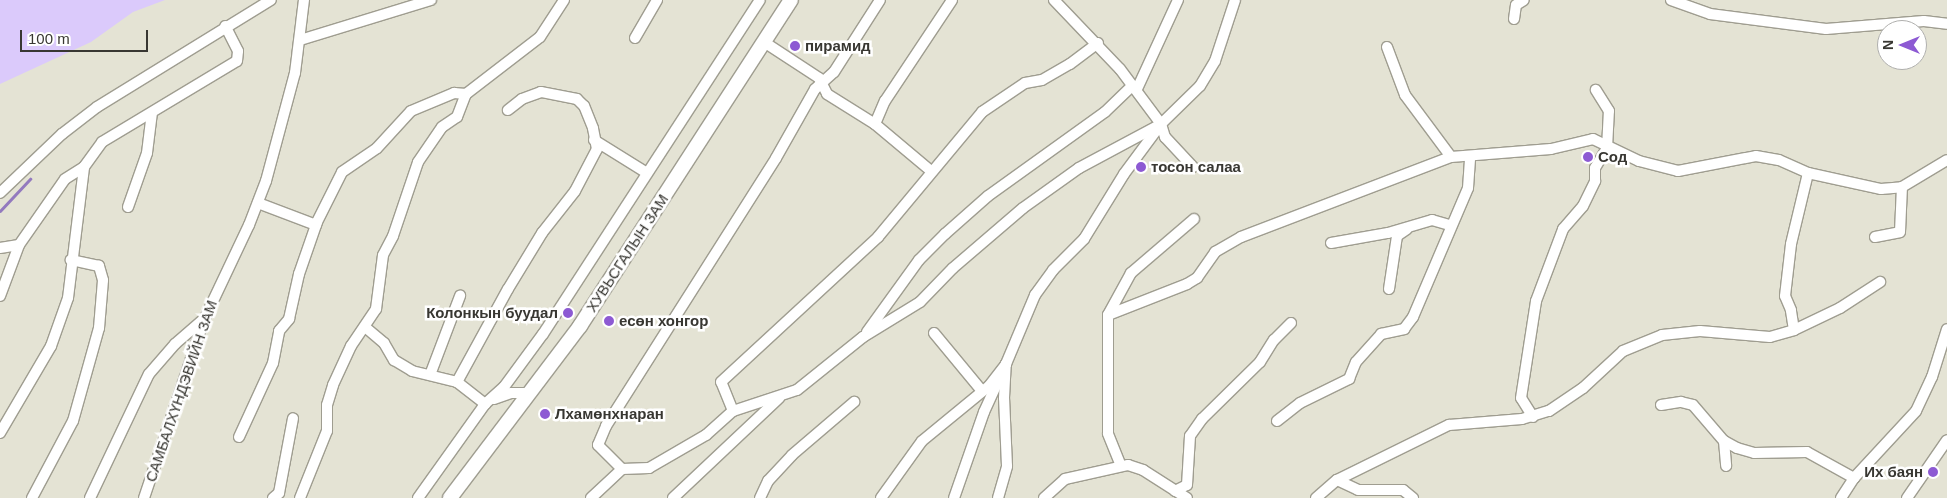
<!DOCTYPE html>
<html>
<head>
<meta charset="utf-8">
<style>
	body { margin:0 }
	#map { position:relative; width:1947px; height:498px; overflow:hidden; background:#e4e3d4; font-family:Arial,sans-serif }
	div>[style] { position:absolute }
	.green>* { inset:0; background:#dbcafb }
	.stream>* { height:2.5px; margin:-1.25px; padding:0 1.25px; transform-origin:1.25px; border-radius:1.25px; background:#937abe }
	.roads { filter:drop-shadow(1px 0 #9f9d90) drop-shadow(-1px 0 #9f9d90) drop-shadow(0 1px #9f9d90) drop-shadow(0 -1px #9f9d90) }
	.minor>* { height:10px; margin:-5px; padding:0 5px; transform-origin:5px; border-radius:5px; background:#fff }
	.major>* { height:14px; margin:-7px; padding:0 7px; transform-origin:7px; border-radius:7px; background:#fff }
	.dots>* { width:14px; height:14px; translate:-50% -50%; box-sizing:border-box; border:2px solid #fff; border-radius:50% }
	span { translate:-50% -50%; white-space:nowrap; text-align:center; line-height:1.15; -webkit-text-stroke:5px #fff; paint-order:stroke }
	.poi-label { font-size:15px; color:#383732; font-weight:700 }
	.left { translate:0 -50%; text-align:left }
	.right { translate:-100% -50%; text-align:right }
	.street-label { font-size:15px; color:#383732 }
	.north { position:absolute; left:1877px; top:20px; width:50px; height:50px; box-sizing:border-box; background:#fff; border:1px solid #afafad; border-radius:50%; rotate:270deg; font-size:14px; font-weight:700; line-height:20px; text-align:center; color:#383732 }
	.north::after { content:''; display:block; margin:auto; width:18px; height:22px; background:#8d5ad3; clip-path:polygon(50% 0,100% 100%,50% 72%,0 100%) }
	.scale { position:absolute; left:20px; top:30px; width:128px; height:22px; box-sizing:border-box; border:2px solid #383732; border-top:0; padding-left:6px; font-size:15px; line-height:18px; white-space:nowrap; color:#383732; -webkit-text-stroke:4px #fff; paint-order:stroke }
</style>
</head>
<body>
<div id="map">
	<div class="green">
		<i style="clip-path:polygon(0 0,165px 0,133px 12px,91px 42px,0 84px)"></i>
	</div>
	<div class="stream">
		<i style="left:0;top:211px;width:44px;rotate:-46.8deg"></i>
	</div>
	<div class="roads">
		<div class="minor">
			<i style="left:1054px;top:0;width:95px;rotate:46.3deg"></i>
			<i style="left:1120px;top:69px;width:69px;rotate:53.3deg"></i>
			<i style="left:1161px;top:124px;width:14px;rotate:73deg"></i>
			<i style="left:1165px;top:137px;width:41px;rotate:47deg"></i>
			<i style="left:1671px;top:0;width:41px;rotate:19.7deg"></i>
			<i style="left:1710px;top:14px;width:117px;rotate:7.4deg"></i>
			<i style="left:1826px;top:29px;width:98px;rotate:-4.7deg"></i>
			<i style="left:1924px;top:21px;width:23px;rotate:7deg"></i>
			<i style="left:1514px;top:19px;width:14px;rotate:-82deg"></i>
			<i style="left:1516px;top:5px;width:9px;rotate:-32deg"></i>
			<i style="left:635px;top:38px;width:44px;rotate:-59.9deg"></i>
			<i style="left:300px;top:40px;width:137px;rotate:-17deg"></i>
			<i style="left:764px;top:42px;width:66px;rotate:33.2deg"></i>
			<i style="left:819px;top:78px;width:18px;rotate:63deg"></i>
			<i style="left:827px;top:94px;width:57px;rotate:32deg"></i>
			<i style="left:1387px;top:47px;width:51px;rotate:69.4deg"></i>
			<i style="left:1405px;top:95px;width:77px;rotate:53.4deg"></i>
			<i style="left:1137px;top:89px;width:98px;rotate:-65.3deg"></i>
			<i style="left:594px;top:140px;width:62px;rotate:31.9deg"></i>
			<i style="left:931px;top:171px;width:73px;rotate:-140deg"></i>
			<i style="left:875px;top:124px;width:25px;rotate:-67deg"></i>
			<i style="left:885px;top:101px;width:121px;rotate:-56.4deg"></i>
			<i style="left:0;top:193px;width:86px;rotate:-43.6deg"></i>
			<i style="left:62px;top:134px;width:44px;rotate:-37.6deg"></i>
			<i style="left:97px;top:107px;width:204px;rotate:-31.6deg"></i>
			<i style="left:258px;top:203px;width:62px;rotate:20.8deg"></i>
			<i style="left:128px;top:207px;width:57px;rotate:-70.6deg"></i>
			<i style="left:147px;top:153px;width:39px;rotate:-83deg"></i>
			<i style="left:1875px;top:237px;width:25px;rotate:-11deg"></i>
			<i style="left:1900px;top:232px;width:45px;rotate:-87.5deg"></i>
			<i style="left:1331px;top:243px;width:58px;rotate:-10deg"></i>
			<i style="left:1388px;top:233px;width:46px;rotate:-16.5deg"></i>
			<i style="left:1432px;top:220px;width:19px;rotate:16deg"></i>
			<i style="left:0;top:248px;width:19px;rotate:-9deg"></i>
			<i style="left:1389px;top:289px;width:54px;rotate:-81.4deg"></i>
			<i style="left:1397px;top:236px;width:12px;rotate:-35deg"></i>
			<i style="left:0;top:296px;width:54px;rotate:-69.6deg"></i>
			<i style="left:19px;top:245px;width:80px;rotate:-55.1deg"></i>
			<i style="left:65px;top:179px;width:22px;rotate:-32deg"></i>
			<i style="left:84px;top:167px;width:31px;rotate:-54deg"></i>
			<i style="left:102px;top:142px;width:157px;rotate:-31deg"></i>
			<i style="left:237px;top:61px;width:10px;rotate:-84deg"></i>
			<i style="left:238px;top:51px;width:28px;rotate:-117deg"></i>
			<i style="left:1108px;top:315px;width:85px;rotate:-21.4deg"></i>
			<i style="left:1187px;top:284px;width:12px;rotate:-31deg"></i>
			<i style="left:1197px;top:278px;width:32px;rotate:-55deg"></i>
			<i style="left:1215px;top:252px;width:30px;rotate:-30deg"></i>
			<i style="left:1241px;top:237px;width:225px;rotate:-20.9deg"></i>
			<i style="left:1451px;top:157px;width:100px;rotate:-4.6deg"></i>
			<i style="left:1551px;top:149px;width:43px;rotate:-13.4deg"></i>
			<i style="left:1593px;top:139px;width:51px;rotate:25.6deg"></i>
			<i style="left:1639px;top:161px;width:40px;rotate:14.4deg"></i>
			<i style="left:1678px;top:171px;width:79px;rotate:-10.9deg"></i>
			<i style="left:1756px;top:156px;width:23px;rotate:10deg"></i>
			<i style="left:1779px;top:160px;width:32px;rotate:24deg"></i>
			<i style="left:1808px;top:173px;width:75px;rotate:12.4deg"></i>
			<i style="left:1881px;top:189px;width:21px;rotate:-5deg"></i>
			<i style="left:1902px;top:187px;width:52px;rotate:-31deg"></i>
			<i style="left:365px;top:327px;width:25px;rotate:40deg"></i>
			<i style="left:384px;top:343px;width:20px;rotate:60deg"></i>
			<i style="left:394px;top:360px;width:21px;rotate:31deg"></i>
			<i style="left:412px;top:371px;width:46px;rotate:13.7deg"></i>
			<i style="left:457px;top:382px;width:36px;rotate:38deg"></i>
			<i style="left:1794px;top:330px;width:20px;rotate:-99deg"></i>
			<i style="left:1791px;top:310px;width:15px;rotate:-113deg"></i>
			<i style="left:1785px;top:296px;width:52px;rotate:-83.4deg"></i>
			<i style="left:1791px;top:244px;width:73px;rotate:-76.5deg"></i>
			<i style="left:867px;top:332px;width:89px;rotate:-54.2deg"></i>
			<i style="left:919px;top:260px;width:37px;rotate:-45deg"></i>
			<i style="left:945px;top:234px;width:57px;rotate:-41.5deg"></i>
			<i style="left:988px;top:196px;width:144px;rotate:-35.7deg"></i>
			<i style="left:1105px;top:112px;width:37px;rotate:-44deg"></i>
			<i style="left:934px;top:333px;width:75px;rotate:50.4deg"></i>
			<i style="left:430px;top:375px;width:85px;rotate:-69.2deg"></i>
			<i style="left:457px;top:382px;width:106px;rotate:-61.3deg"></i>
			<i style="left:508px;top:289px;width:66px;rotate:-58.7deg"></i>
			<i style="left:542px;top:233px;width:53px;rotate:-51.8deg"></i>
			<i style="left:575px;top:191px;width:47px;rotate:-62.4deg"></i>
			<i style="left:597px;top:149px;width:21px;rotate:-101deg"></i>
			<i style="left:593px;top:128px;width:24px;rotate:-112deg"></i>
			<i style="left:584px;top:106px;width:10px;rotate:-135deg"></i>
			<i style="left:577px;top:99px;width:37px;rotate:-169deg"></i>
			<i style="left:541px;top:92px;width:20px;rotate:160deg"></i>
			<i style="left:522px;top:99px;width:18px;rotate:142deg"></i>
			<i style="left:494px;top:399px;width:18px;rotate:-19deg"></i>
			<i style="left:511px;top:393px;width:20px"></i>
			<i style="left:1661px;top:405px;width:20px;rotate:-9deg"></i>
			<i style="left:1681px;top:402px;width:12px;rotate:14deg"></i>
			<i style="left:1693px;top:405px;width:48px;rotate:49.3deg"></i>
			<i style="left:1724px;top:441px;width:15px;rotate:28deg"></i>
			<i style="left:1737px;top:448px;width:18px;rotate:16deg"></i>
			<i style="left:1754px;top:453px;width:53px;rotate:-1.1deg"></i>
			<i style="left:1807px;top:452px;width:54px;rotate:29deg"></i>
			<i style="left:733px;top:411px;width:31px;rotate:-112deg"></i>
			<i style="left:721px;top:382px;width:214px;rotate:-42.7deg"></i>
			<i style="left:878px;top:237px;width:163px;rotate:-50.2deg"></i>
			<i style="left:982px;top:112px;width:52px;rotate:-34deg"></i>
			<i style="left:1025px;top:83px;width:17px;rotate:-10deg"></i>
			<i style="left:1042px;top:80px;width:32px;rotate:-30deg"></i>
			<i style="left:1070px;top:64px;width:35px;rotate:-37deg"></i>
			<i style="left:1533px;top:417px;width:22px;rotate:-122deg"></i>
			<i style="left:1521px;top:398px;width:98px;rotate:-81.2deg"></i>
			<i style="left:1536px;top:301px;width:77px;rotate:-69.4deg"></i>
			<i style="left:1563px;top:229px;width:30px;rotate:-49deg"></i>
			<i style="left:1583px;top:206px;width:28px;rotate:-64deg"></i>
			<i style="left:1595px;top:181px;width:13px;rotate:-90deg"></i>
			<i style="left:1595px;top:168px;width:23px;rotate:-59deg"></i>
			<i style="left:1607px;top:148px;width:37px;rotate:-87deg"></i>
			<i style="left:1609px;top:111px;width:25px;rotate:-122deg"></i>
			<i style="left:1277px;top:421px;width:29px;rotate:-38deg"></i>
			<i style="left:1300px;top:403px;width:55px;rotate:-26.1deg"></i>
			<i style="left:1349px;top:379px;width:18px;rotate:-68deg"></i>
			<i style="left:1356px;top:362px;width:38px;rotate:-48deg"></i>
			<i style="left:1381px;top:334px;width:24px;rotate:-12deg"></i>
			<i style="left:1404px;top:329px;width:15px;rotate:-53deg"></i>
			<i style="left:1413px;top:317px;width:140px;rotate:-66.9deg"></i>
			<i style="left:1468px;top:188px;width:32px;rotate:-86deg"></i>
			<i style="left:0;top:433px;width:101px;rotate:-59.6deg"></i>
			<i style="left:51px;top:346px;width:51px;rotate:-70.5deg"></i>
			<i style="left:68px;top:298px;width:132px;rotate:-83deg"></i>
			<i style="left:239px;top:437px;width:81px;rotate:-65.3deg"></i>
			<i style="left:273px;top:363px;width:33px;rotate:-79deg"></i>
			<i style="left:279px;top:331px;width:16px;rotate:-50deg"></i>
			<i style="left:289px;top:319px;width:46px;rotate:-77.5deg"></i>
			<i style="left:299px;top:274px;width:55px;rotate:-70.9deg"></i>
			<i style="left:317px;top:222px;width:56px;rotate:-63.4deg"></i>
			<i style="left:342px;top:172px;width:42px;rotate:-34.4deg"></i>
			<i style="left:377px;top:148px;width:50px;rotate:-47.4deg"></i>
			<i style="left:411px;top:111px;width:47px;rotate:-22.7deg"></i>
			<i style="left:454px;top:93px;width:12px;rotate:5deg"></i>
			<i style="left:1724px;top:441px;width:25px;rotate:85deg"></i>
			<i style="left:1121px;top:466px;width:35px;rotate:-112deg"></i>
			<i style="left:1108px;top:433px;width:118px;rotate:-90deg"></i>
			<i style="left:1108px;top:315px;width:48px;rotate:-61.3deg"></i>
			<i style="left:1131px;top:273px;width:83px;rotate:-40.6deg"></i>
			<i style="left:622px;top:469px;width:34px;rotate:-135deg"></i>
			<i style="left:598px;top:445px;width:21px;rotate:-67deg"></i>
			<i style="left:606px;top:426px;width:317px;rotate:-57.6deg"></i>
			<i style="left:776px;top:158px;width:79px;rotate:-60.5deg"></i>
			<i style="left:815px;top:89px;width:25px;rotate:-42deg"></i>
			<i style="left:834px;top:72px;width:85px;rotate:-57.4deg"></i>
			<i style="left:1337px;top:480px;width:23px;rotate:25deg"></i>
			<i style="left:1358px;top:490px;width:45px"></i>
			<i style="left:1403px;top:490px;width:13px;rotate:39deg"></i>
			<i style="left:1175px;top:491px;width:13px;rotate:-27deg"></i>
			<i style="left:1187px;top:485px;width:49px;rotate:-86.5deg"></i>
			<i style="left:1190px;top:436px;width:21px;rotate:-55deg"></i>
			<i style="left:1202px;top:419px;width:81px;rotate:-44.5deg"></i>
			<i style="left:1260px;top:362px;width:26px;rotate:-58deg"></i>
			<i style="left:1274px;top:340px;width:24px;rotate:-45deg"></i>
			<i style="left:32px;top:498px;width:87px;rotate:-62deg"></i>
			<i style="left:73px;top:421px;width:97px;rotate:-74.4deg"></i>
			<i style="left:99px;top:328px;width:48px;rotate:-85.2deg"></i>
			<i style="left:103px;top:280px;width:15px;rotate:-106deg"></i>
			<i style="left:99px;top:266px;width:29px;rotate:-168deg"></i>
			<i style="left:90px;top:498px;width:137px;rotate:-64.6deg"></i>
			<i style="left:149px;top:374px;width:40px;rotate:-49deg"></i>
			<i style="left:175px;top:344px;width:37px;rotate:-41deg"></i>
			<i style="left:144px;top:498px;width:188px;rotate:-71.4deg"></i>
			<i style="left:204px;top:320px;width:105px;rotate:-64.7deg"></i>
			<i style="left:249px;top:225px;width:47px;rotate:-68.9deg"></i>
			<i style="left:266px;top:181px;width:112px;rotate:-75deg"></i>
			<i style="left:295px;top:73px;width:74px;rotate:-83deg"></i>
			<i style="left:273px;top:498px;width:8px;rotate:-40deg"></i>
			<i style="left:279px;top:493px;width:76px;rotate:-79.4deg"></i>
			<i style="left:300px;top:498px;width:72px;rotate:-68.1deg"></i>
			<i style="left:327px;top:431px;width:26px;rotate:-90deg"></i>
			<i style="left:327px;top:405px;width:21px;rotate:-73deg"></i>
			<i style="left:333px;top:385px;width:43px;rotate:-65.2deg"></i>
			<i style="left:351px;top:346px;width:45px;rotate:-56deg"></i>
			<i style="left:376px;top:309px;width:54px;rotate:-82.6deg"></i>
			<i style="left:383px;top:255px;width:21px;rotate:-62deg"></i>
			<i style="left:393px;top:236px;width:78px;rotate:-71.3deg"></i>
			<i style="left:418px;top:162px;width:42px;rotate:-55.6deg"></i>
			<i style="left:442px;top:127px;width:18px;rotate:-34deg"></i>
			<i style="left:457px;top:117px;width:25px;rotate:-69deg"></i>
			<i style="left:466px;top:94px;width:93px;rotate:-37.6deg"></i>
			<i style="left:540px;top:37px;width:44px;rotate:-57deg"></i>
			<i style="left:418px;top:498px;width:115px;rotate:-54.5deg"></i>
			<i style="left:485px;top:404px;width:25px;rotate:-42deg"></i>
			<i style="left:504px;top:387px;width:66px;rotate:-53.7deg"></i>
			<i style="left:543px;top:334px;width:398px;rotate:-57deg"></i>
			<i style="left:591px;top:498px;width:42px;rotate:-43.1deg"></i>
			<i style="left:622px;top:469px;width:27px;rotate:-2deg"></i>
			<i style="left:649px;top:468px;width:66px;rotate:-30.1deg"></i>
			<i style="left:706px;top:435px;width:36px;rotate:-42deg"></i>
			<i style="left:733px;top:411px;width:67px;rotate:-18.2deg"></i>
			<i style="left:797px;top:390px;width:85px;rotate:-38.8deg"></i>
			<i style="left:863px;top:337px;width:67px;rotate:-31.6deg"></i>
			<i style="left:920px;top:302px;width:47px;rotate:-45.9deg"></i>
			<i style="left:953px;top:268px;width:92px;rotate:-40.6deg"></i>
			<i style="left:1023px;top:208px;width:69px;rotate:-35.5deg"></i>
			<i style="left:1079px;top:168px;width:93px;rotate:-28.2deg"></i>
			<i style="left:673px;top:498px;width:146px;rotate:-43.3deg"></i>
			<i style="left:760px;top:498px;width:19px;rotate:-65deg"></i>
			<i style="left:768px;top:481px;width:35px;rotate:-47deg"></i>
			<i style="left:792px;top:455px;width:82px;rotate:-40.5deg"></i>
			<i style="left:881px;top:498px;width:70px;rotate:-54.3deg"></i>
			<i style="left:922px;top:441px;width:87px;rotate:-39.4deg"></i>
			<i style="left:989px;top:386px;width:28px;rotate:-52deg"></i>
			<i style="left:1006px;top:364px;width:53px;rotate:114.6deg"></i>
			<i style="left:984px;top:412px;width:91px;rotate:109.2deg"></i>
			<i style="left:998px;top:498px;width:33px;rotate:-74deg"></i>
			<i style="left:1007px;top:466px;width:68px;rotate:-92.5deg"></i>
			<i style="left:1004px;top:398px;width:34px;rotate:-87deg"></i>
			<i style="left:1006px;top:364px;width:75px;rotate:-67.2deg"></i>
			<i style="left:1035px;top:295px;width:31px;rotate:-54deg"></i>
			<i style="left:1053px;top:270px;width:44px;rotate:-45deg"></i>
			<i style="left:1084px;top:239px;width:76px;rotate:-58.4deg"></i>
			<i style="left:1124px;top:174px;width:62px;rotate:-53.5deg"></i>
			<i style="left:1161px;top:124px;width:54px;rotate:-44.3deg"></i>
			<i style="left:1200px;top:86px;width:29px;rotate:-59deg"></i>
			<i style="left:1215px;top:61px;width:64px;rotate:-71.8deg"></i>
			<i style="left:1044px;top:498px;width:28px;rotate:-42deg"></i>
			<i style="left:1065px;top:479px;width:65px;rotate:-12.5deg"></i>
			<i style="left:1128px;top:465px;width:16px;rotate:18deg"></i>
			<i style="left:1143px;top:470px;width:52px;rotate:32.5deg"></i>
			<i style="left:1316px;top:498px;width:28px;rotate:-41deg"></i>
			<i style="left:1337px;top:480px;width:125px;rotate:-26.2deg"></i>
			<i style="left:1449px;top:425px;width:73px;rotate:-4.7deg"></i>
			<i style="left:1522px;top:419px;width:28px;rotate:-17deg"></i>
			<i style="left:1549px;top:411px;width:41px;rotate:-34.1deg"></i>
			<i style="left:1583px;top:388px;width:54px;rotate:-42.8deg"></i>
			<i style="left:1623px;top:351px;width:42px;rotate:-22.3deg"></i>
			<i style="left:1662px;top:335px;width:38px;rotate:-6deg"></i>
			<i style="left:1700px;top:331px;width:70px;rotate:4.9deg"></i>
			<i style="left:1770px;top:337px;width:25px;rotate:-16deg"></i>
			<i style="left:1794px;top:330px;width:51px;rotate:-25.6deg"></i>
			<i style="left:1840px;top:308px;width:48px;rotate:-33deg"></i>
			<i style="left:1841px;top:498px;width:24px;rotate:-57deg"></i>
			<i style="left:1854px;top:478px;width:91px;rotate:-47.2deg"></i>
			<i style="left:1916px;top:411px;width:38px;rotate:-65deg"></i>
			<i style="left:1932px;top:377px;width:50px;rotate:-72.6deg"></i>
			<i style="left:1907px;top:498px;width:70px;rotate:-55.4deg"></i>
		</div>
		<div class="major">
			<i style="left:450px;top:498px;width:216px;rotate:-52.9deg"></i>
			<i style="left:580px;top:326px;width:388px;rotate:-57.1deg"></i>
		</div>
	</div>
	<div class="dots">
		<i style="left:795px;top:46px;background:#8d5ad3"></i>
		<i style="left:1588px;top:157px;background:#8d5ad3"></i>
		<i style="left:1141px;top:167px;background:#8d5ad3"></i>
		<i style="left:568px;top:313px;background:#8d5ad3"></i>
		<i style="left:609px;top:321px;background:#8d5ad3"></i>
		<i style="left:545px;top:414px;background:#8d5ad3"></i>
		<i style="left:1933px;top:472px;background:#8d5ad3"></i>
	</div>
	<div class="poi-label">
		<span class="left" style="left:805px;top:46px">пирамид</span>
		<span class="left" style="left:1598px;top:157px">Сод</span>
		<span class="left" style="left:1151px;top:167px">тосон салаа</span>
		<span class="right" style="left:558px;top:313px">Колонкын буудал</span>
		<span class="left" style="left:619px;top:321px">есөн хонгор</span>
		<span class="left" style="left:555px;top:414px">Лхамөнхнаран</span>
		<span class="right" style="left:1923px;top:472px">Их баян</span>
	</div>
	<div class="street-label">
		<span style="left:627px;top:253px;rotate:-57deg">ХУВЬСГАЛЫН ЗАМ</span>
		<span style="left:181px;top:391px;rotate:-71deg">САМБАЛХҮНДЭВИЙН ЗАМ</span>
	</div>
	<div class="north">N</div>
	<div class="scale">100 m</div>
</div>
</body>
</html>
